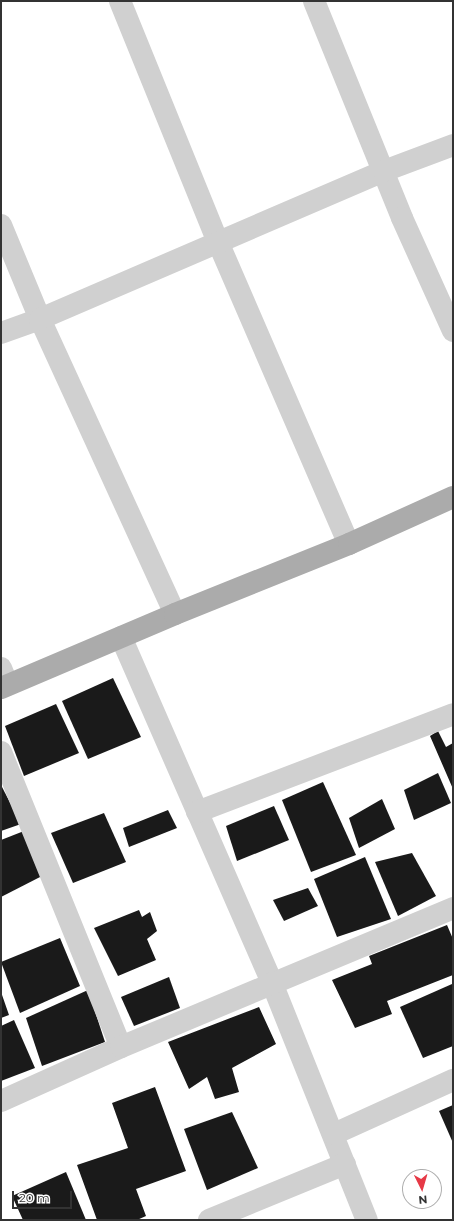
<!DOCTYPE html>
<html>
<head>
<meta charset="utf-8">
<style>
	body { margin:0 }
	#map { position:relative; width:454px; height:1221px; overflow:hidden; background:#fff; font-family:Montserrat,sans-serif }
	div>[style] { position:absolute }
	.building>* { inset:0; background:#1a1a1a }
	.minor>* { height:22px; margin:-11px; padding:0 11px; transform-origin:11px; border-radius:11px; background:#d0d0d0 }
	.primary>* { height:22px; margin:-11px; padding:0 11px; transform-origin:11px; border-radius:11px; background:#ababab }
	span { translate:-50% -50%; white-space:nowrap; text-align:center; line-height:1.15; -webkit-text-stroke:4px #fff; paint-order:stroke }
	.frame { position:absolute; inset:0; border:2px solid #333; pointer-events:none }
	.north { position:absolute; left:402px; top:1169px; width:40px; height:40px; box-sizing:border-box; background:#fff; border:1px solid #adadad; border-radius:50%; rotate:175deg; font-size:11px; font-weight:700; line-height:16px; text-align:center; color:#333 }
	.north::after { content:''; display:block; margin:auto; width:14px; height:18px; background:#e63946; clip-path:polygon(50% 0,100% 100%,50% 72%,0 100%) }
	.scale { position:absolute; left:12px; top:1191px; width:60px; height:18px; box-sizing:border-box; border:2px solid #333; border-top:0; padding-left:5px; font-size:12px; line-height:14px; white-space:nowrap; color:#333; -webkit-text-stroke:3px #fff; paint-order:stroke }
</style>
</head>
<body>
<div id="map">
	<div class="building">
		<i style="clip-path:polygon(113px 678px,141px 737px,88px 759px,62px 701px)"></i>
		<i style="clip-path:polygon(56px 704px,79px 753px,24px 776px,5px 726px)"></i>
		<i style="clip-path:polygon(438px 731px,446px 747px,453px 743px,453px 789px,430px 736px)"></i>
		<i style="clip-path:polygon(438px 773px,451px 803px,414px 820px,404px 790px)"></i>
		<i style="clip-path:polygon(323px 782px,356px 855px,311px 872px,282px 800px)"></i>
		<i style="clip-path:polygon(1px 785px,21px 824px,1px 831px)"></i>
		<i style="clip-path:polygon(382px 799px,395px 829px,359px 848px,349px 818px)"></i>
		<i style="clip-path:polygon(274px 806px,289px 840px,237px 861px,226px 826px)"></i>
		<i style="clip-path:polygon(168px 810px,177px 828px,129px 847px,123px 828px)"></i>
		<i style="clip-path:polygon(104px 813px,126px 862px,73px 883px,51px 833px)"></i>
		<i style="clip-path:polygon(24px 831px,42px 876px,1px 897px,1px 840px)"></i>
		<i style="clip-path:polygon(412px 853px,436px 896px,398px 916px,375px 862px)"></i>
		<i style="clip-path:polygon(365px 857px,391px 919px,337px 937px,314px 879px)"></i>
		<i style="clip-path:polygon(308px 888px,318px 906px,284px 921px,273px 900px)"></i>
		<i style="clip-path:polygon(139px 910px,142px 917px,150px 912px,157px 931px,147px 939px,156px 960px,118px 976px,94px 928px)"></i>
		<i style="clip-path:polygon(447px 925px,453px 939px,453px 975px,387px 1001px,392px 1014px,355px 1028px,332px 980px,372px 964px,369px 956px)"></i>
		<i style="clip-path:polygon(60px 938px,80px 986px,20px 1013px,1px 962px)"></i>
		<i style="clip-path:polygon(169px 977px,180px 1008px,134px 1026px,121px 997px)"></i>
		<i style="clip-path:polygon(452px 984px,453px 1046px,423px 1058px,400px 1007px)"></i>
		<i style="clip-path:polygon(88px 990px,105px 1042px,42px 1066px,26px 1018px)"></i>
		<i style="clip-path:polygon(1px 992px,9px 1015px,1px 1018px)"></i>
		<i style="clip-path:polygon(259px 1007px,276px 1044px,232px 1068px,239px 1092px,215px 1099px,207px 1077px,189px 1089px,168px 1042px)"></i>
		<i style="clip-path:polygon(14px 1020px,35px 1068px,1px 1081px,1px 1026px)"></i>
		<i style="clip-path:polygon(155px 1087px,186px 1171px,136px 1189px,146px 1216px,137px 1220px,97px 1220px,77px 1165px,128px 1148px,112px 1103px)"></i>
		<i style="clip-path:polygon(453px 1105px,453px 1143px,439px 1111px)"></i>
		<i style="clip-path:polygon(232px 1112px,258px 1168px,207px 1190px,184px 1129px)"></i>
		<i style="clip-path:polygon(66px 1172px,86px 1220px,23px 1220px,12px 1196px)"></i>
	</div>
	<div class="minor">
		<i style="left:120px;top:1px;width:260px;rotate:67.9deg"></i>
		<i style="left:218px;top:242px;width:329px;rotate:66.6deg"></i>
		<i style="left:314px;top:1px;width:234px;rotate:67.9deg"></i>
		<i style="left:402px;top:218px;width:124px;rotate:65.7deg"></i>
		<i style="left:1px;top:225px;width:102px;rotate:67.5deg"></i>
		<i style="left:40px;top:319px;width:324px;rotate:65.4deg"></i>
		<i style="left:1px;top:333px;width:41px;rotate:-19.7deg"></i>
		<i style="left:40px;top:319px;width:374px;rotate:-23.3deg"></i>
		<i style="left:384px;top:171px;width:74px;rotate:-20.6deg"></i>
		<i style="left:121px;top:637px;width:378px;rotate:66.4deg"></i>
		<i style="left:272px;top:983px;width:255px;rotate:68.2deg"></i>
		<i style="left:1px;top:668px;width:18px;rotate:68deg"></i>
		<i style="left:1px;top:752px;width:318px;rotate:67.9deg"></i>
		<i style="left:197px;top:812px;width:274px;rotate:-20.9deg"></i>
		<i style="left:1px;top:1101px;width:132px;rotate:-24.2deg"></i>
		<i style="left:121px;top:1047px;width:360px;rotate:-22.7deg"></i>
		<i style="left:334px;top:1134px;width:131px;rotate:-24.4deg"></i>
		<i style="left:209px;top:1220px;width:147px;rotate:-22.4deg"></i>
	</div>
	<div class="primary">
		<i style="left:1px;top:688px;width:189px;rotate:-23deg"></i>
		<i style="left:175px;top:614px;width:188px;rotate:-21.9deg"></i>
		<i style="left:349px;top:544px;width:114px;rotate:-24.3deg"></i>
	</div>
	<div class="frame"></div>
	<div class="north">N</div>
	<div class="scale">20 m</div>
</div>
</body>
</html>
